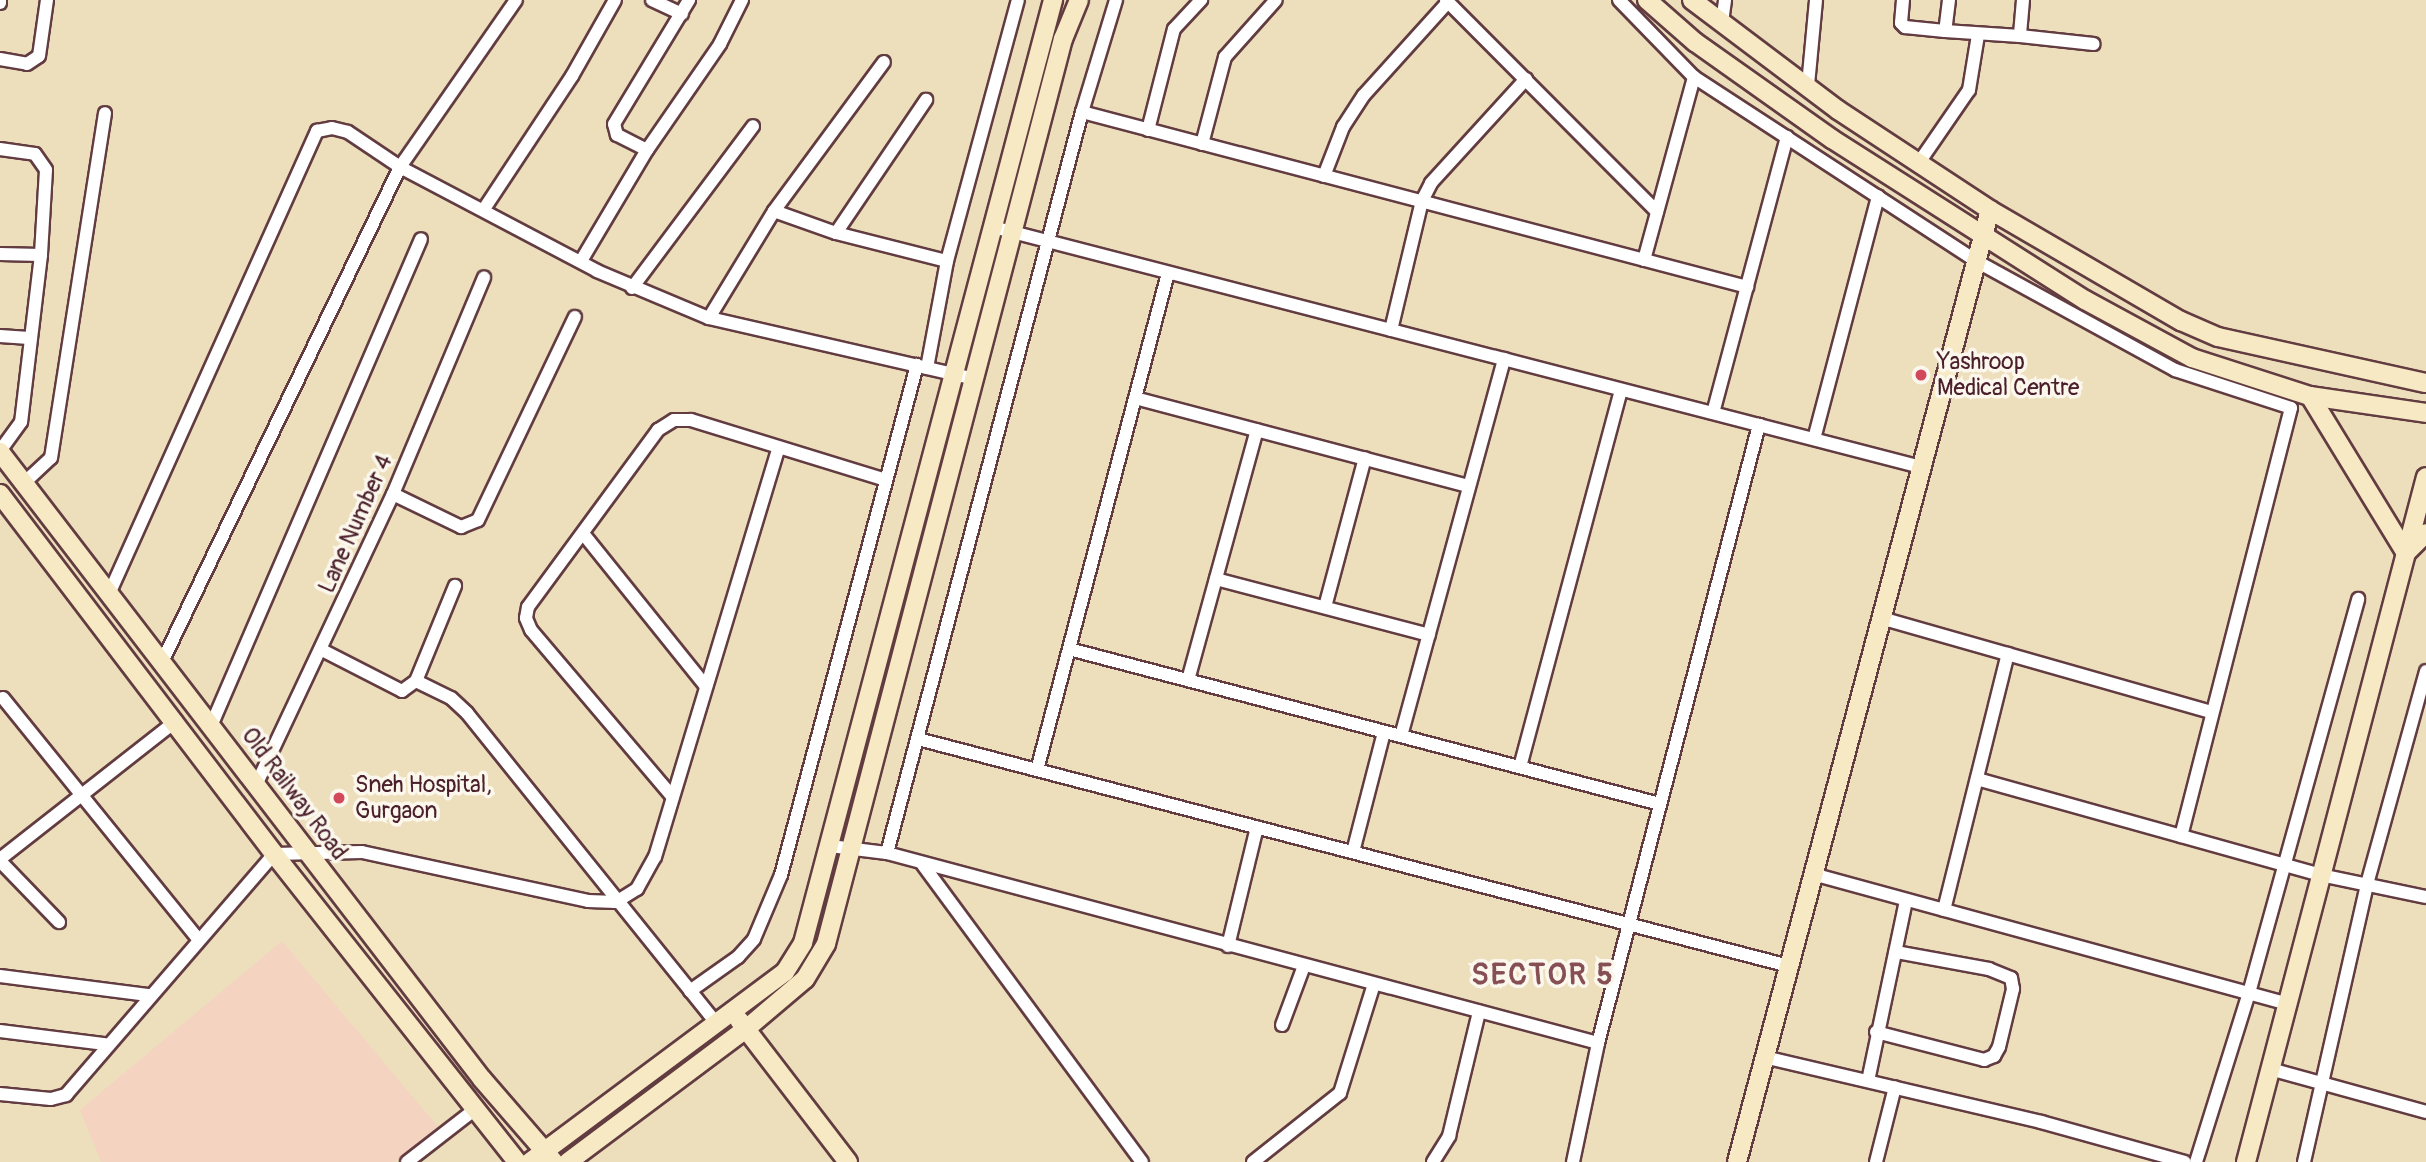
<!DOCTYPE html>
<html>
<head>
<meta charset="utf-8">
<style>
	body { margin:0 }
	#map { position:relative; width:2426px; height:1162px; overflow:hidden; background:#eddebc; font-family:Pangolin,sans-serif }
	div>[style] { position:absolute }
	.built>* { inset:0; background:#f4d3c0 }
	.roads { filter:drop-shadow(2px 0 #623c41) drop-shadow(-2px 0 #623c41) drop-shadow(0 2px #623c41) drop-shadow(0 -2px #623c41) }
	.street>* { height:12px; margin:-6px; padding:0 6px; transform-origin:6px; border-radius:6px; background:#fff }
	.secondary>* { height:18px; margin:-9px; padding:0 9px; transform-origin:9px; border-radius:9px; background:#f6e9c3 }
	.dots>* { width:19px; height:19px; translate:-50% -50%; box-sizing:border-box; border:4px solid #fbf7ec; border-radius:50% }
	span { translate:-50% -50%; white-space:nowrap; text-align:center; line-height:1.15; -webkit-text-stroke:7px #fbf7ec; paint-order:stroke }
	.poi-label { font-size:23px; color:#4a1f2b }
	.left { translate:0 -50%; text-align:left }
	.street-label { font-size:23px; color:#4a1f2b }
	.district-label { font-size:30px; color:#854f54; font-weight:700; letter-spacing:2px }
</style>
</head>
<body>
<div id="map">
	<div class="built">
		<i style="clip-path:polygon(282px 941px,443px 1133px,394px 1162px,101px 1162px,80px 1110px)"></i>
	</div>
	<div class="roads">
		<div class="street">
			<i style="left:652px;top:0;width:33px;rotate:25deg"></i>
			<i style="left:1446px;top:0;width:299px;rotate:45.1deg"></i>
			<i style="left:1619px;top:0;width:107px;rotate:45.8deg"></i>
			<i style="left:1694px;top:77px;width:339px;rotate:33.1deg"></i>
			<i style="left:1978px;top:262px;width:225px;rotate:28.7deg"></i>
			<i style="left:2175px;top:370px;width:122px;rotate:18.1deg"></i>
			<i style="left:2291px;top:408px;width:442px;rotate:104.4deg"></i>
			<i style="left:1903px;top:0;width:23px;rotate:95deg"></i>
			<i style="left:1901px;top:23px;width:6px;rotate:45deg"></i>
			<i style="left:1905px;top:27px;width:40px;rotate:5.7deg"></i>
			<i style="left:1949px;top:0;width:31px;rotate:97deg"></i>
			<i style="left:1945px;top:31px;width:75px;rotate:3.8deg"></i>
			<i style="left:2023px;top:0;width:36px;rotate:95deg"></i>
			<i style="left:2020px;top:36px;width:74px;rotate:6.2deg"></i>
			<i style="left:0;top:3px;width:3px;rotate:-90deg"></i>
			<i style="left:1722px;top:22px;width:22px;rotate:-82deg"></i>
			<i style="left:0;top:59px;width:27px;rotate:10deg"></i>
			<i style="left:27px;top:64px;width:14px;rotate:-34deg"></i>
			<i style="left:39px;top:56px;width:57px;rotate:-81.9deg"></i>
			<i style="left:1808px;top:85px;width:85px;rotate:-84.6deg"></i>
			<i style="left:1082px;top:112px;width:688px;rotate:14.74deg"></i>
			<i style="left:1148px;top:130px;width:104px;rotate:-75.6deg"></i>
			<i style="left:1174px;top:29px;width:40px;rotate:-47deg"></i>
			<i style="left:1202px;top:144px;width:90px;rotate:-75.2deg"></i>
			<i style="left:1225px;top:57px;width:76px;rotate:-48.2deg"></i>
			<i style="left:0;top:149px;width:35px;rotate:8deg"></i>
			<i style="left:35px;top:154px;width:19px;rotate:55deg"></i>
			<i style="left:46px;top:170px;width:85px;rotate:93.4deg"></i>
			<i style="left:41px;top:255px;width:168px;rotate:96.8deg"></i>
			<i style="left:21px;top:422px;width:36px;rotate:126deg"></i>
			<i style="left:647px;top:150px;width:34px;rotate:-153deg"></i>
			<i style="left:617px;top:135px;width:11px;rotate:-105deg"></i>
			<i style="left:614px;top:124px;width:145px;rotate:-58.8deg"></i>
			<i style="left:1920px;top:161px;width:86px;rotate:-55.4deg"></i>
			<i style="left:1969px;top:90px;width:56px;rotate:-80.7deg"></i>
			<i style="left:1324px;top:176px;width:53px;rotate:-68.8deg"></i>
			<i style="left:1343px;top:127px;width:38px;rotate:-57deg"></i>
			<i style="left:1364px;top:95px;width:125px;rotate:-47.9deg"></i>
			<i style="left:484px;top:209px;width:159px;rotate:-56.5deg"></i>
			<i style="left:572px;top:76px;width:87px;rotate:-60.5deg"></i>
			<i style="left:774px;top:211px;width:66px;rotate:19.5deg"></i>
			<i style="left:836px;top:233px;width:114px;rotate:14.2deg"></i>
			<i style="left:993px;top:227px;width:959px;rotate:14.5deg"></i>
			<i style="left:836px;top:233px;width:161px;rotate:-55.9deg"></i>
			<i style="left:0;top:254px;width:41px;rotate:1.4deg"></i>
			<i style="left:1644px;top:260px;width:190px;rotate:-74.7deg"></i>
			<i style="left:581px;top:261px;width:129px;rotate:-59.3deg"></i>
			<i style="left:647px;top:150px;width:129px;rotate:-55.4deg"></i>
			<i style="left:720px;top:44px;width:49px;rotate:-63.4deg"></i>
			<i style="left:632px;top:288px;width:202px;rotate:-53.2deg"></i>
			<i style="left:709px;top:318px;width:125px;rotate:-58.7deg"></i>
			<i style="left:774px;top:211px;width:185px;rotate:-53.6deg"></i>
			<i style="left:1391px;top:330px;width:133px;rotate:-76.5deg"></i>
			<i style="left:1422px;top:201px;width:20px;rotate:-63deg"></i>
			<i style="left:1431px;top:183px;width:141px;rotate:-47.6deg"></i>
			<i style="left:0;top:336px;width:29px;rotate:4deg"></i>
			<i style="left:927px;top:368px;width:109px;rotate:-79.4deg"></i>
			<i style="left:947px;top:261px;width:270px;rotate:-74.8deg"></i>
			<i style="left:1135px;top:398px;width:345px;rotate:14.8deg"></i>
			<i style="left:1713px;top:413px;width:286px;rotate:-75deg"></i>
			<i style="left:1814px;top:439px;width:251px;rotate:-75.2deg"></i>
			<i style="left:25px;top:482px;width:35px;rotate:-43deg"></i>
			<i style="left:51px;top:458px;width:349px;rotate:-81.1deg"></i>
			<i style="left:393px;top:494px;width:76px;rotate:25.9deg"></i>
			<i style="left:461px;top:527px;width:18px;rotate:-22deg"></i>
			<i style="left:478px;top:520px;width:225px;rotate:-64.5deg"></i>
			<i style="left:585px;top:536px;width:191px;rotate:51.2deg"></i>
			<i style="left:1216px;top:579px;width:220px;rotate:14.7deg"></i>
			<i style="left:109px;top:594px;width:508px;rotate:-65.81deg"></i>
			<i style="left:317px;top:131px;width:15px;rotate:-11deg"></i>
			<i style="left:332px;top:128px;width:16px;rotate:14deg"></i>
			<i style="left:348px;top:132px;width:63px;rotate:33.9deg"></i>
			<i style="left:400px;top:167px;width:223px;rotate:27.8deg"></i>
			<i style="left:597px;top:271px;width:121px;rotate:22.8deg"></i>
			<i style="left:709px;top:318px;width:273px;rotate:12.9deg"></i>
			<i style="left:1325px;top:607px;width:154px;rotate:-75deg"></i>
			<i style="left:1881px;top:618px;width:344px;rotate:15.9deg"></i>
			<i style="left:1069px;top:649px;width:611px;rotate:14.7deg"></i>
			<i style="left:322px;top:650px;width:90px;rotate:27.1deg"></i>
			<i style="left:402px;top:691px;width:17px;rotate:-36deg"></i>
			<i style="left:416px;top:681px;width:103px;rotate:-67.7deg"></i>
			<i style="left:162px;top:662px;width:549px;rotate:-64.32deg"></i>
			<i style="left:400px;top:167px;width:203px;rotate:-55.2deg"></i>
			<i style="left:1188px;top:680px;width:259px;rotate:-74.6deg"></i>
			<i style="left:416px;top:681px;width:39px;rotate:26deg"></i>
			<i style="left:451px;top:698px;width:22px;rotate:43deg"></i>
			<i style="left:467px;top:713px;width:399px;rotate:51.2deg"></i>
			<i style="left:3px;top:698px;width:310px;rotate:51deg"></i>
			<i style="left:211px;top:726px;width:530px;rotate:-66.67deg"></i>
			<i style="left:1401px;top:736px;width:391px;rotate:-74.7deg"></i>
			<i style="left:918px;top:739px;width:900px;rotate:14.61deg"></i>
			<i style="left:1520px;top:767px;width:390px;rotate:-75deg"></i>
			<i style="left:1037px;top:770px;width:514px;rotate:-75.23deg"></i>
			<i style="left:1977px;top:779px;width:357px;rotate:15.6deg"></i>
			<i style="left:2321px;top:875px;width:107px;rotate:11.8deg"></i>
			<i style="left:257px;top:783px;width:319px;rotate:-64.8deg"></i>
			<i style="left:393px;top:494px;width:235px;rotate:-67.2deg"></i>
			<i style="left:671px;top:795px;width:216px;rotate:-130.3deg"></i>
			<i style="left:531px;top:630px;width:13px;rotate:-113deg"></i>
			<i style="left:526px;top:618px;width:11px;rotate:-80deg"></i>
			<i style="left:528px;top:607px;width:220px;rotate:-53.7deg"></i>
			<i style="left:658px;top:430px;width:19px;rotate:-32deg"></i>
			<i style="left:674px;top:420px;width:17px"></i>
			<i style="left:691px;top:420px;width:204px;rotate:17.1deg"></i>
			<i style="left:830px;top:846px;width:57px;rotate:7deg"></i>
			<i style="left:887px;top:853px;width:736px;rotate:14.96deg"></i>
			<i style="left:1353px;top:852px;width:124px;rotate:-75.5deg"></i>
			<i style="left:887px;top:853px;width:766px;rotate:-75.26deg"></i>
			<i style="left:1082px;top:112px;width:117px;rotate:-73.1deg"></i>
			<i style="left:0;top:859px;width:224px;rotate:-38.1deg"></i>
			<i style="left:0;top:861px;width:85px;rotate:46deg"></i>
			<i style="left:923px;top:865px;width:369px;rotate:53.6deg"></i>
			<i style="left:1813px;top:874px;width:492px;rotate:15.3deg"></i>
			<i style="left:1944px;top:910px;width:264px;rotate:-76deg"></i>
			<i style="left:1228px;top:946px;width:122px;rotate:-76.3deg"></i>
			<i style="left:0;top:976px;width:149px;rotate:7.3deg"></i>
			<i style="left:690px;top:991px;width:59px;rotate:-35.3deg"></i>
			<i style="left:738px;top:957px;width:24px;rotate:-48deg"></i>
			<i style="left:754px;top:939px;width:69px;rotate:-67.1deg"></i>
			<i style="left:781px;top:875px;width:528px;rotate:-75.07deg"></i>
			<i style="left:1282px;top:1025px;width:63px;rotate:-69.6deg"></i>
			<i style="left:0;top:1031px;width:106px;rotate:7.1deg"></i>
			<i style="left:1876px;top:1032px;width:112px;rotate:14.5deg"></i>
			<i style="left:1984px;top:1060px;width:11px;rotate:-22deg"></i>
			<i style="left:1994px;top:1056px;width:10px;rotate:-61deg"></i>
			<i style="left:1999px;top:1047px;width:60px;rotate:-76.4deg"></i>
			<i style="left:2013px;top:989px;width:11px;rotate:-100deg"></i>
			<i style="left:2011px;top:978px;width:24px;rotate:-158deg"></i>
			<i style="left:1989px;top:969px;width:95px;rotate:-169.6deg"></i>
			<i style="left:1764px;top:1057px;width:285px;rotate:13.2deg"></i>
			<i style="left:2041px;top:1122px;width:149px;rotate:15.5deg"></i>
			<i style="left:2270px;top:1069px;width:162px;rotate:15.4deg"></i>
			<i style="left:1868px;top:1081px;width:185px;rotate:-78.1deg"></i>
			<i style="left:0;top:1094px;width:51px;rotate:5.6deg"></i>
			<i style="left:51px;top:1099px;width:16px;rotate:-15deg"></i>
			<i style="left:66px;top:1095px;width:318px;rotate:-49.2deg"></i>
			<i style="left:274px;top:854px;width:88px;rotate:-1.3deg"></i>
			<i style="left:362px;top:852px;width:231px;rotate:12.2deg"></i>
			<i style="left:588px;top:901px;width:28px;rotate:2deg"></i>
			<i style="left:616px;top:902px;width:25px;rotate:-32deg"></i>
			<i style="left:637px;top:889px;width:37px;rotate:-61deg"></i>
			<i style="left:655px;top:857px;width:425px;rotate:-73.2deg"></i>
			<i style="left:407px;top:1162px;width:85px;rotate:-37.8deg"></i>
			<i style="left:1253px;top:1162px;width:111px;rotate:-38.4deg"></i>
			<i style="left:1340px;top:1093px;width:114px;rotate:-72.7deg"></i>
			<i style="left:1433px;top:1162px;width:31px;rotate:-58deg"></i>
			<i style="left:1449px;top:1136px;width:128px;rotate:-76.4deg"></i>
			<i style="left:1573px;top:1162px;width:122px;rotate:-78.1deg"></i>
			<i style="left:1598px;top:1043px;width:639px;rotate:-75.4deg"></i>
			<i style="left:1876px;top:1162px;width:77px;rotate:-75.8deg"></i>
			<i style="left:2196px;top:1162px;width:177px;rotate:-72.6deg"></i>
			<i style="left:2249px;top:993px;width:409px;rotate:-74.5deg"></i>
			<i style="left:2304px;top:1162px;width:285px;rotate:-77.2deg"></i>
			<i style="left:2367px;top:884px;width:221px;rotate:-74.5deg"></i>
		</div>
		<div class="secondary">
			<i style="left:1647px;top:0;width:64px;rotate:41.2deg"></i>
			<i style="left:1695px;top:42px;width:168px;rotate:35.3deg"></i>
			<i style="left:1832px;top:139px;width:300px;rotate:32.5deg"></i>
			<i style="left:2085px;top:300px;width:122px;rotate:28.5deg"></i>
			<i style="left:2192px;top:358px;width:124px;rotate:17.9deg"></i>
			<i style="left:2310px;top:396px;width:117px;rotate:8.3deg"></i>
			<i style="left:1692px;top:0;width:183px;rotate:37deg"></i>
			<i style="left:1838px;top:110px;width:182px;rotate:33.3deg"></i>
			<i style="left:1990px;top:210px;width:221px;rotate:30.2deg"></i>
			<i style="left:2181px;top:321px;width:40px;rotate:23.4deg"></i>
			<i style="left:2218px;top:337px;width:213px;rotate:12.5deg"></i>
			<i style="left:2310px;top:396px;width:184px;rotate:58.6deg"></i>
			<i style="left:2406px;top:553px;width:28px;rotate:-45deg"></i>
			<i style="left:0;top:452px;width:791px;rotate:52.45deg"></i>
			<i style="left:482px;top:1079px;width:110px;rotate:49.1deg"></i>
			<i style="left:0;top:494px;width:452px;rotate:52.7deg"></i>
			<i style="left:274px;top:854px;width:392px;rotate:51.7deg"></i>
			<i style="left:739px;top:1020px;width:179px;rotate:52.5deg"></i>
			<i style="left:530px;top:1162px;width:318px;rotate:-36.7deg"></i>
			<i style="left:785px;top:972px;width:34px;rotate:-58deg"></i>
			<i style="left:803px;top:943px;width:976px;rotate:-75.15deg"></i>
			<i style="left:568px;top:1162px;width:222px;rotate:-36.8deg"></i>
			<i style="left:746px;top:1029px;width:77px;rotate:-40.3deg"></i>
			<i style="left:805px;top:979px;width:41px;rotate:-59deg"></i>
			<i style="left:826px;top:944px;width:936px;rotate:-75.33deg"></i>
			<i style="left:1063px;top:39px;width:42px;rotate:-67.7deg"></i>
			<i style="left:1737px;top:1162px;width:985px;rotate:-75.12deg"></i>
			<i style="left:2246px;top:1162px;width:708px;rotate:-75.28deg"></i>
		</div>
	</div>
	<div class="dots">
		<i style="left:1921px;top:375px;background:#d1495b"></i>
		<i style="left:339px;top:798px;background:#d1495b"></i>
	</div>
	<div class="poi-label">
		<span class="left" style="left:1937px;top:375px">Yashroop<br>Medical Centre</span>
		<span class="left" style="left:355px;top:798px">Sneh Hospital,<br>Gurgaon</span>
	</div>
	<div class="street-label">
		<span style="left:356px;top:524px;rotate:-66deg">Lane Number 4</span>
		<span style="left:294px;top:794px;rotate:53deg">Old Railway Road</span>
	</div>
	<div class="district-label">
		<span style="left:1543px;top:975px">SECTOR 5</span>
	</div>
</div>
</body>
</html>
